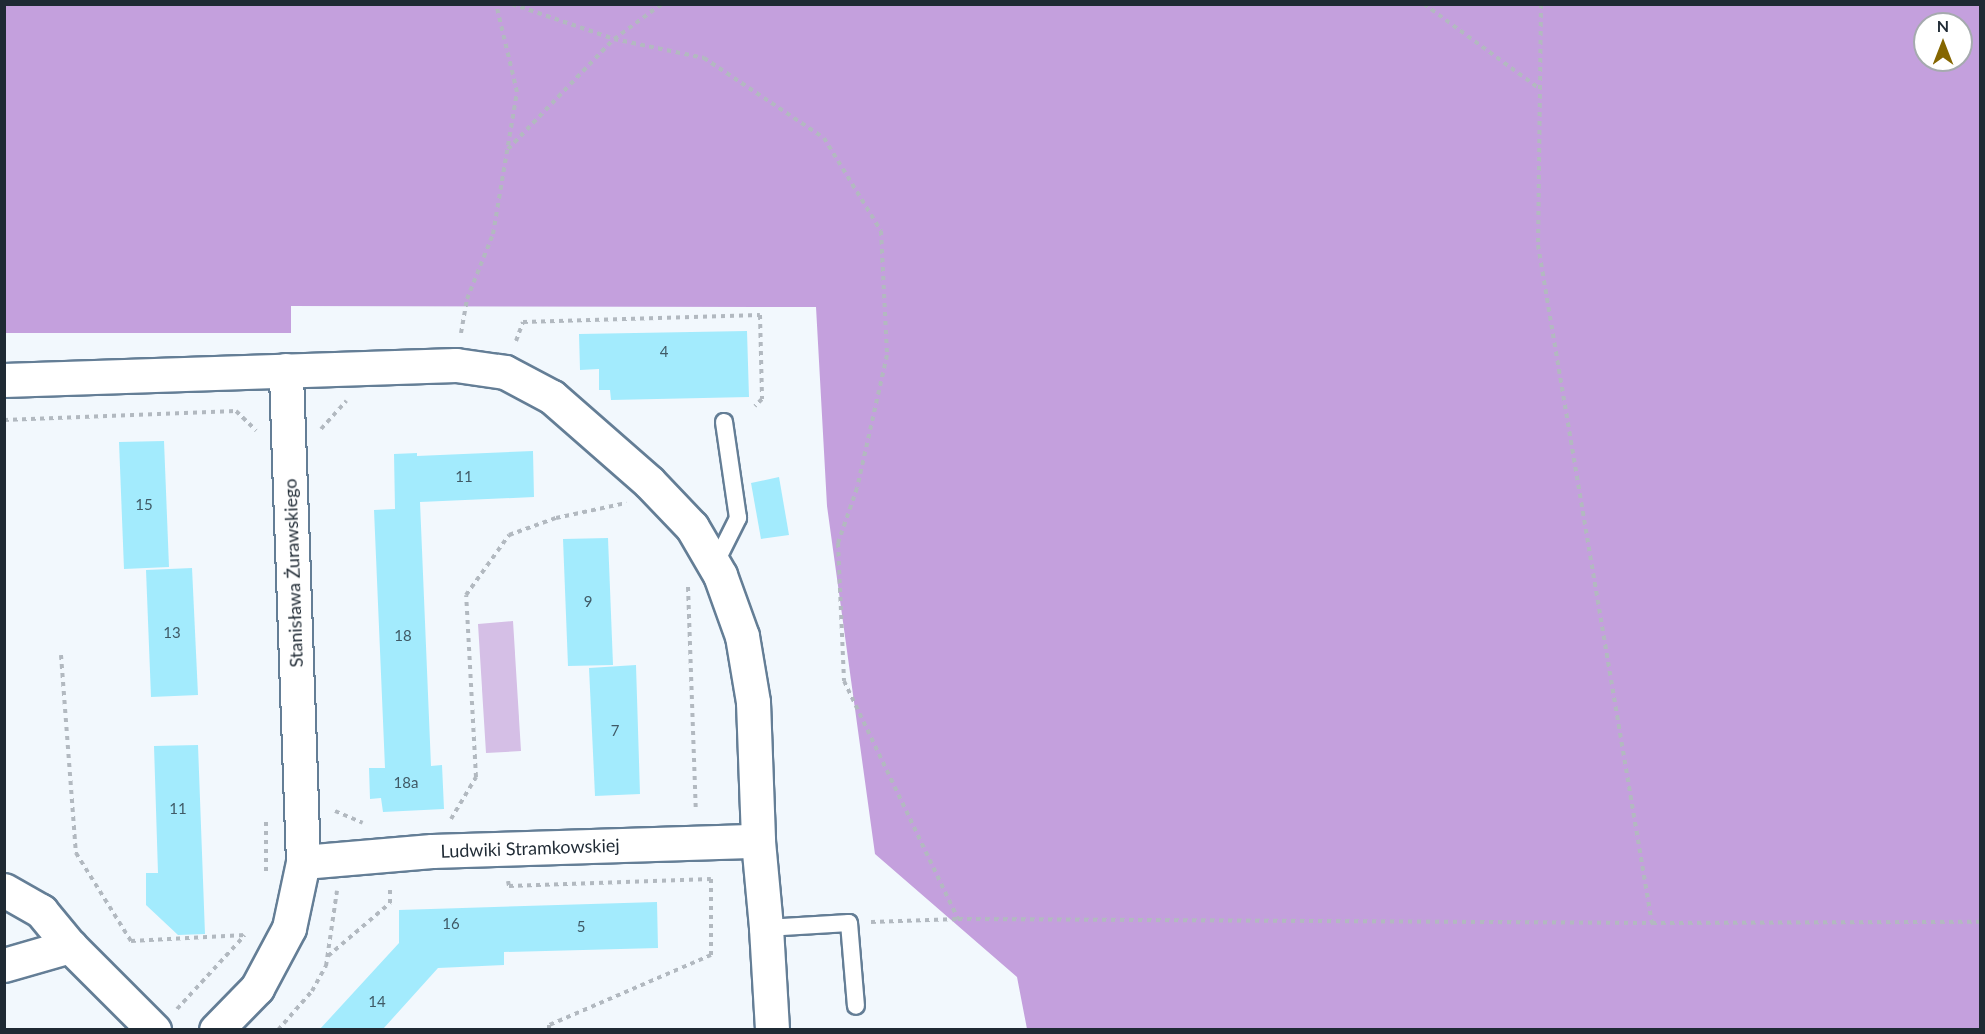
<!DOCTYPE html>
<html>
<head>
<meta charset="utf-8">
<style>
	body { margin:0 }
	#map { position:relative; width:1985px; height:1034px; overflow:hidden; background:#f2f8fd; font-family:Lato,sans-serif }
	div>[style] { position:absolute }
	.green>* { inset:0; background:#d5bfe6 }
	.forest>* { inset:0; background:#c4a0dd }
	.building>* { inset:0; background:#a3ebfd }
	.path>* { height:4px; margin-top:-2px; transform-origin:0; background:repeating-linear-gradient(90deg,#b2b9c0 0 4.5px,transparent 0 9px) }
	.roads { filter:drop-shadow(2px 0 #647e96) drop-shadow(-2px 0 #647e96) drop-shadow(0 2px #647e96) drop-shadow(0 -2px #647e96) }
	.lane>* { height:16px; margin:-8px; padding:0 8px; transform-origin:8px; border-radius:8px; background:#fff }
	.street>* { height:33px; margin:-16.5px; padding:0 16.5px; transform-origin:16.5px; border-radius:16.5px; background:#fff }
	span { translate:-50% -50%; white-space:nowrap; text-align:center; line-height:1.15; -webkit-text-stroke:6px #fff; paint-order:stroke }
	.number-label { font-size:15px; color:#405a66 }
	.number-label span { -webkit-text-stroke-width:0 }
	.street-label { font-size:18px; color:#1f2a34 }
	.frame { position:absolute; inset:0; border:6px solid #1f2a34; pointer-events:none }
	.north { position:absolute; left:1913px; top:12px; width:60px; height:60px; box-sizing:border-box; background:#fff; border:2px solid #a5aaae; border-radius:50%; rotate:0deg; font-size:16px; font-weight:700; line-height:24px; text-align:center; color:#1f2a34 }
	.north::after { content:''; display:block; margin:auto; width:21px; height:27px; background:#856600; clip-path:polygon(50% 0,100% 100%,50% 72%,0 100%) }
</style>
</head>
<body>
<div id="map">
	<div class="green">
		<i style="clip-path:polygon(513px 621px,521px 751px,486px 753px,478px 624px)"></i>
	</div>
	<div class="forest">
		<i style="clip-path:polygon(evenodd,4px 5px,1980px 5px,1980px 1029px,1027px 1029px,1017px 977px,875px 854px,827px 506px,816px 307px,291px 306px,291px 333px,5px 333px,4px 5px,1925px 24px,1961px 24px,1961px 60px,1925px 60px,1925px 24px)"></i>
	</div>
	<div class="building">
		<i style="clip-path:polygon(747px 331px,749px 397px,611px 400px,610px 390px,599px 390px,599px 369px,580px 370px,579px 334px)"></i>
		<i style="clip-path:polygon(164px 441px,169px 567px,124px 569px,119px 442px)"></i>
		<i style="clip-path:polygon(533px 451px,534px 497px,420px 502px,431px 766px,442px 765px,444px 809px,383px 812px,381px 798px,370px 799px,369px 768px,385px 768px,374px 510px,395px 509px,394px 454px,417px 453px,417px 456px)"></i>
		<i style="clip-path:polygon(779px 477px,789px 535px,761px 539px,751px 483px)"></i>
		<i style="clip-path:polygon(608px 538px,613px 665px,568px 666px,563px 539px)"></i>
		<i style="clip-path:polygon(192px 568px,198px 695px,151px 697px,146px 570px)"></i>
		<i style="clip-path:polygon(636px 665px,640px 794px,595px 796px,589px 668px)"></i>
		<i style="clip-path:polygon(198px 745px,205px 934px,178px 935px,146px 905px,146px 873px,158px 873px,154px 746px)"></i>
		<i style="clip-path:polygon(657px 902px,658px 948px,504px 952px,504px 965px,438px 968px,383px 1029px,320px 1029px,399px 943px,399px 910px)"></i>
	</div>
	<div class="path">
		<i style="left:512px;top:4px;width:108px;rotate:18.9deg"></i>
		<i style="left:614px;top:39px;width:92px;rotate:11.9deg"></i>
		<i style="left:704px;top:58px;width:144px;rotate:33.7deg"></i>
		<i style="left:824px;top:138px;width:109px;rotate:58.5deg"></i>
		<i style="left:881px;top:231px;width:124px;rotate:87.2deg"></i>
		<i style="left:887px;top:355px;width:136px;rotate:102.7deg"></i>
		<i style="left:857px;top:488px;width:58px;rotate:109.1deg"></i>
		<i style="left:838px;top:543px;width:138px;rotate:87.5deg"></i>
		<i style="left:844px;top:681px;width:264px;rotate:64.4deg"></i>
		<i style="left:1424px;top:4px;width:144px;rotate:36.2deg"></i>
		<i style="left:1541px;top:4px;width:241px;rotate:90.7deg"></i>
		<i style="left:1538px;top:245px;width:688px;rotate:80.46deg"></i>
		<i style="left:508px;top:149px;width:153px;rotate:-46.1deg"></i>
		<i style="left:614px;top:39px;width:59px;rotate:-36.1deg"></i>
		<i style="left:461px;top:333px;width:35px;rotate:-80deg"></i>
		<i style="left:467px;top:299px;width:70px;rotate:-68.2deg"></i>
		<i style="left:493px;top:234px;width:144px;rotate:-80.4deg"></i>
		<i style="left:517px;top:92px;width:90px;rotate:-103.4deg"></i>
		<i style="left:516px;top:341px;width:20px;rotate:-70deg"></i>
		<i style="left:523px;top:322px;width:237px;rotate:-1.7deg"></i>
		<i style="left:760px;top:315px;width:84px;rotate:88.6deg"></i>
		<i style="left:762px;top:399px;width:10px;rotate:135deg"></i>
		<i style="left:4px;top:420px;width:232px;rotate:-2.2deg"></i>
		<i style="left:236px;top:411px;width:28px;rotate:44deg"></i>
		<i style="left:321px;top:429px;width:38px;rotate:-48deg"></i>
		<i style="left:688px;top:587px;width:224px;rotate:88deg"></i>
		<i style="left:61px;top:655px;width:199px;rotate:85.7deg"></i>
		<i style="left:76px;top:853px;width:104px;rotate:58deg"></i>
		<i style="left:131px;top:941px;width:114px;rotate:-3deg"></i>
		<i style="left:335px;top:811px;width:30px;rotate:23deg"></i>
		<i style="left:451px;top:819px;width:49px;rotate:-59.2deg"></i>
		<i style="left:476px;top:777px;width:182px;rotate:-93.1deg"></i>
		<i style="left:466px;top:595px;width:74px;rotate:-54.4deg"></i>
		<i style="left:509px;top:535px;width:50px;rotate:-19.9deg"></i>
		<i style="left:556px;top:518px;width:72px;rotate:-12.1deg"></i>
		<i style="left:266px;top:871px;width:50px;rotate:-90deg"></i>
		<i style="left:508px;top:881px;width:5px;rotate:79deg"></i>
		<i style="left:509px;top:886px;width:202px;rotate:-2deg"></i>
		<i style="left:711px;top:879px;width:76px;rotate:90deg"></i>
		<i style="left:711px;top:955px;width:176px;rotate:156.6deg"></i>
		<i style="left:549px;top:1025px;width:5px;rotate:90deg"></i>
		<i style="left:871px;top:922px;width:87px;rotate:-2deg"></i>
		<i style="left:958px;top:919px;width:694px;rotate:0.33deg"></i>
		<i style="left:1652px;top:923px;width:328px;rotate:-0.2deg"></i>
		<i style="left:328px;top:956px;width:82px;rotate:-40.5deg"></i>
		<i style="left:390px;top:903px;width:16px;rotate:-90deg"></i>
		<i style="left:177px;top:1009px;width:100px;rotate:-47.4deg"></i>
		<i style="left:278px;top:1030px;width:52px;rotate:-48.9deg"></i>
		<i style="left:312px;top:991px;width:29px;rotate:-61deg"></i>
		<i style="left:326px;top:966px;width:76px;rotate:-81.7deg"></i>
	</div>
	<div class="roads">
		<div class="lane">
			<i style="left:714px;top:566px;width:54px;rotate:-63.4deg"></i>
			<i style="left:738px;top:518px;width:97px;rotate:-98.3deg"></i>
			<i style="left:766px;top:928px;width:83px;rotate:-3.4deg"></i>
			<i style="left:849px;top:923px;width:83px;rotate:85.2deg"></i>
		</div>
		<div class="street">
			<i style="left:4px;top:380px;width:452px;rotate:-1.9deg"></i>
			<i style="left:456px;top:365px;width:49px;rotate:8.1deg"></i>
			<i style="left:505px;top:372px;width:53px;rotate:28deg"></i>
			<i style="left:552px;top:397px;width:129px;rotate:41.2deg"></i>
			<i style="left:649px;top:482px;width:62px;rotate:46.3deg"></i>
			<i style="left:692px;top:527px;width:56px;rotate:59.7deg"></i>
			<i style="left:720px;top:575px;width:65px;rotate:70.2deg"></i>
			<i style="left:742px;top:636px;width:67px;rotate:80.5deg"></i>
			<i style="left:753px;top:702px;width:139px;rotate:87.9deg"></i>
			<i style="left:758px;top:841px;width:87px;rotate:84.7deg"></i>
			<i style="left:766px;top:928px;width:102px;rotate:86.6deg"></i>
			<i style="left:303px;top:862px;width:129px;rotate:-4.9deg"></i>
			<i style="left:432px;top:851px;width:326px;rotate:-1.8deg"></i>
			<i style="left:4px;top:890px;width:43px;rotate:29.6deg"></i>
			<i style="left:41px;top:911px;width:45px;rotate:50.4deg"></i>
			<i style="left:70px;top:946px;width:119px;rotate:45deg"></i>
			<i style="left:4px;top:965px;width:69px;rotate:-16.1deg"></i>
			<i style="left:216px;top:1030px;width:59px;rotate:-45.7deg"></i>
			<i style="left:257px;top:988px;width:68px;rotate:-61.9deg"></i>
			<i style="left:289px;top:928px;width:67px;rotate:-78deg"></i>
			<i style="left:303px;top:862px;width:492px;rotate:-92deg"></i>
		</div>
	</div>
	<div class="number-label">
		<span style="left:664px;top:352px">4</span>
		<span style="left:464px;top:477px">11</span>
		<span style="left:144px;top:505px">15</span>
		<span style="left:588px;top:602px">9</span>
		<span style="left:172px;top:633px">13</span>
		<span style="left:403px;top:636px">18</span>
		<span style="left:615px;top:731px">7</span>
		<span style="left:406px;top:783px">18a</span>
		<span style="left:178px;top:809px">11</span>
		<span style="left:451px;top:924px">16</span>
		<span style="left:581px;top:927px">5</span>
		<span style="left:377px;top:1002px">14</span>
	</div>
	<div class="street-label">
		<span style="left:293px;top:573px;rotate:-92deg">Stanisława Żurawskiego</span>
		<span style="left:530px;top:848px;rotate:-2deg">Ludwiki Stramkowskiej</span>
	</div>
	<div class="frame"></div>
	<div class="north">N</div>
</div>
</body>
</html>
